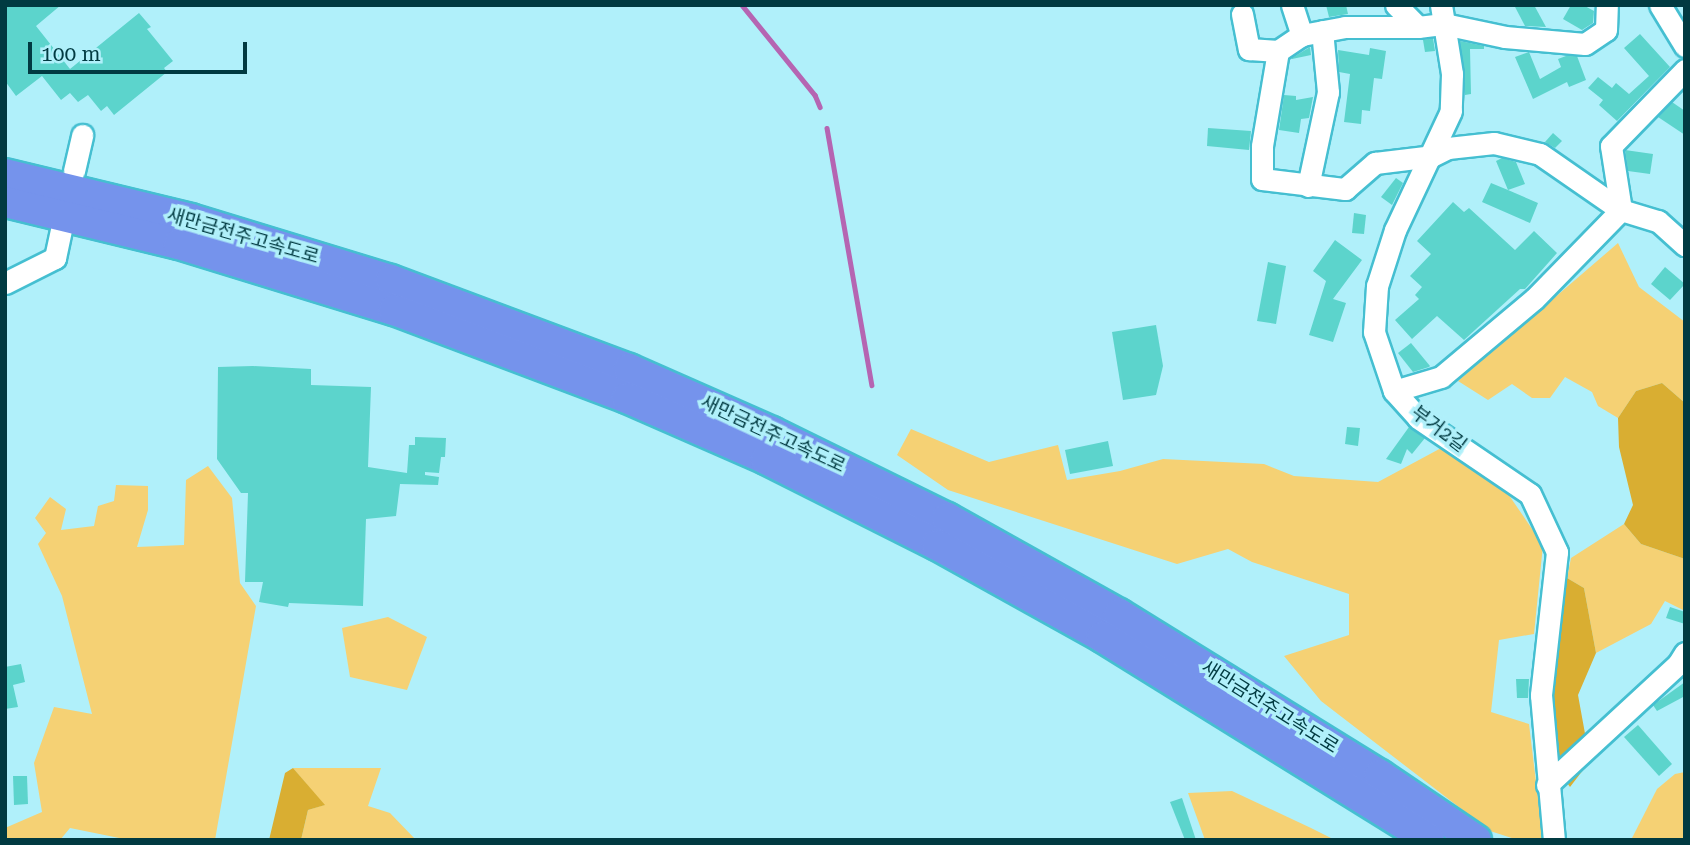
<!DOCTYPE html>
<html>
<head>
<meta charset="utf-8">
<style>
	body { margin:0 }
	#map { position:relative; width:1690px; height:845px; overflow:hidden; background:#b0f0fa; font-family:"Roboto Serif","Noto Sans KR",serif }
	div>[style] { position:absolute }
	.green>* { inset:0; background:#f5d174 }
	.forest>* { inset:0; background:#d9ae32 }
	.stream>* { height:4.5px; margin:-2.25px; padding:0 2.25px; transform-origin:2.25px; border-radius:2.25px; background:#b565b2 }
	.building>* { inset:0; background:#5cd4cc }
	.roads { filter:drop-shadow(2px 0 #45bfd1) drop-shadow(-2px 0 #45bfd1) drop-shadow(0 2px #45bfd1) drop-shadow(0 -2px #45bfd1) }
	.minor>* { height:21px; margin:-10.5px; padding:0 10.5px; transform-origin:10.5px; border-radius:10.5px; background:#fff }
	.highway>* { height:30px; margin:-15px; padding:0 15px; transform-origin:15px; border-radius:15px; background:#7593ec }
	span { translate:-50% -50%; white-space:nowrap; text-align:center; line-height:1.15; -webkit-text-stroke:7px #b0f0fa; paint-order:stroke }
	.street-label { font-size:19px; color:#013a41 }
	.frame { position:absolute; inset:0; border:7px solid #013a41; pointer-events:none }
	.scale { position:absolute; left:28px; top:42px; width:219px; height:32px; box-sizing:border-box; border:4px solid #013a41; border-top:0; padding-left:9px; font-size:21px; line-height:24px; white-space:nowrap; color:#013a41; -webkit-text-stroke:5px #b0f0fa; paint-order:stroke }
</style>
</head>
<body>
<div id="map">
	<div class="green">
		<i style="clip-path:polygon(1618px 243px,1639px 287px,1685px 322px,1685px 403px,1662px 383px,1636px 391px,1618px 418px,1598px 406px,1592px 392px,1565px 377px,1550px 398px,1532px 398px,1512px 384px,1488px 400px,1458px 381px)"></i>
		<i style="clip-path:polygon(911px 429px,989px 462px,1058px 445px,1067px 480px,1120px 471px,1163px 459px,1264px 464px,1294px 476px,1378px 482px,1443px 447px,1502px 485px,1543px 545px,1534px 634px,1499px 640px,1491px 712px,1529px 724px,1543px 840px,1518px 840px,1490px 831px,1321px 701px,1284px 656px,1349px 635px,1349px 594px,1252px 562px,1228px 549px,1177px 564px,948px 490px,897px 455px)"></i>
		<i style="clip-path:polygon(208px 466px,232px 498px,240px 583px,256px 606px,215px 840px,129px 840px,70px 828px,60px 840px,5px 840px,5px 828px,42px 812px,34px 763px,54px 707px,92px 714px,62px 596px,38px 544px,46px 533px,35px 518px,50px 497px,66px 509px,61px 530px,94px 526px,98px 506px,114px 501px,116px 485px,148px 486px,148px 510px,137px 547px,184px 545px,186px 480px)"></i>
		<i style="clip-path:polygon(1624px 524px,1641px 544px,1685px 559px,1685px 611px,1665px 601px,1651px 624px,1596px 653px,1584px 588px,1567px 578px,1571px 558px)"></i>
		<i style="clip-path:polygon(388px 617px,427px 637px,407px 690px,350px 677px,342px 628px)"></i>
		<i style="clip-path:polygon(293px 768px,381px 768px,368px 806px,390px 813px,416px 840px,301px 840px,308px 810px,324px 805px)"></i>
		<i style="clip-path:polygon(1685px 772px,1685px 840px,1631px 840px,1657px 789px,1675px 774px)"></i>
		<i style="clip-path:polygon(1232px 791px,1311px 828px,1335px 840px,1205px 840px,1188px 793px)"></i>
	</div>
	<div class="forest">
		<i style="clip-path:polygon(1662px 383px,1685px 403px,1685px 559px,1641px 544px,1624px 524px,1633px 505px,1619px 447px,1618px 418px,1636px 391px)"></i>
		<i style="clip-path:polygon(1567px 578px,1584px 588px,1596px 653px,1578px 695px,1590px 761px,1570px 787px,1555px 766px,1552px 718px,1557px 643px)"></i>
		<i style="clip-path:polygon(293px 768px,325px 805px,308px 810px,301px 840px,269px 840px,285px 773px)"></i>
	</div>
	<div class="stream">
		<i style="left:742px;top:5px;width:116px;rotate:51deg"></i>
		<i style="left:815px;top:95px;width:13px;rotate:67deg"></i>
		<i style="left:827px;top:128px;width:261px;rotate:80.1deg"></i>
	</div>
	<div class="building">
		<i style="clip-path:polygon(5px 5px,61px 5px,36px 26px,70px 69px,139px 13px,151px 27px,147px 29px,173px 61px,164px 68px,167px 72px,114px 115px,107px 106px,101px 111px,88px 95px,78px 102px,70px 93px,61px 100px,42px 76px,16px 96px,5px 81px)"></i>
		<i style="clip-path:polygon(1326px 5px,1346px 5px,1348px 14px,1329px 17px)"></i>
		<i style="clip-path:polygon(1514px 5px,1534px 5px,1546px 27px,1525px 26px)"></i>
		<i style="clip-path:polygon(1571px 5px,1583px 5px,1594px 11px,1593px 23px,1582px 30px,1563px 19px)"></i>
		<i style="clip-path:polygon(1640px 34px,1670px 67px,1617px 121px,1599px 105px,1603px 100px,1588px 88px,1598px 77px,1612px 88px,1616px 83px,1629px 94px,1649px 76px,1624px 48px)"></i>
		<i style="clip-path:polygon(1433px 38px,1435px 51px,1425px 52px,1423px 40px)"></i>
		<i style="clip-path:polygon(1460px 41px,1484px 46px,1484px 49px,1470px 49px,1471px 94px,1465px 95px)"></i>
		<i style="clip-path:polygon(1310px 47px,1311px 55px,1292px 59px,1292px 58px)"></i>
		<i style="clip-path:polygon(1370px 48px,1386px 51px,1382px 79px,1374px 78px,1370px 111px,1362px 110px,1361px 124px,1344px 122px,1350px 74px,1339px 72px,1338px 50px,1369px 55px)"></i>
		<i style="clip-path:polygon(1529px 52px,1540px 79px,1561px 67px,1558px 59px,1566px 56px,1577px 56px,1586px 80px,1569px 87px,1567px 82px,1533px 99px,1515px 57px)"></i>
		<i style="clip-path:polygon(1284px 95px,1296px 96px,1296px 100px,1313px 97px,1309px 118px,1301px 119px,1299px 133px,1279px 130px)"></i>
		<i style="clip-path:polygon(1672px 102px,1685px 111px,1685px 135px,1658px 117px)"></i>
		<i style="clip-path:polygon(1208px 128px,1251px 131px,1249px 150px,1207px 146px)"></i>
		<i style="clip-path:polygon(1553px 133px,1562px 141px,1555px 148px,1545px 142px)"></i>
		<i style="clip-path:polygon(1625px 150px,1653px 154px,1650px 174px,1628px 171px)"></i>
		<i style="clip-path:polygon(1502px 158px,1516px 162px,1525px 184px,1508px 190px,1538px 203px,1530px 223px,1482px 202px,1491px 183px,1508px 190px,1496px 161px)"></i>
		<i style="clip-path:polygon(1396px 178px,1403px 183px,1392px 205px,1381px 197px)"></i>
		<i style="clip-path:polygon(1453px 202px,1464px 212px,1469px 208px,1515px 250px,1534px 231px,1557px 253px,1525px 289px,1520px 289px,1464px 340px,1437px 316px,1412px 339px,1395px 320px,1419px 299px,1415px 295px,1422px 287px,1410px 276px,1431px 254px,1417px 241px)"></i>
		<i style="clip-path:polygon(1354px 213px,1366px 215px,1364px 234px,1352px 233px)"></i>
		<i style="clip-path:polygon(1335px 240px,1362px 260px,1333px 299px,1346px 303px,1333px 342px,1309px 335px,1326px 281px,1313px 271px)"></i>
		<i style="clip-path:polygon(1268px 262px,1286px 266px,1276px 324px,1257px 321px)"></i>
		<i style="clip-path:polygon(1665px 267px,1685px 284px,1670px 300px,1651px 284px)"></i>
		<i style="clip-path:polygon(1156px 325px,1163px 366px,1156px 395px,1123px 400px,1112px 332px)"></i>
		<i style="clip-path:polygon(1411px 343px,1430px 366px,1429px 367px,1413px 372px,1398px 353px)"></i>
		<i style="clip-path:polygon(253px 366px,311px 369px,311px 385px,371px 387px,368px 467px,407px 473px,409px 445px,415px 445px,415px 437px,446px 438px,445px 457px,441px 457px,439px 473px,425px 472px,425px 475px,439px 477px,438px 485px,400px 484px,396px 516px,366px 519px,363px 606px,289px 603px,288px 607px,259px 602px,263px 582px,245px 582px,248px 493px,241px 493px,217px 459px,218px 367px)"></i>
		<i style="clip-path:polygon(1347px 427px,1360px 428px,1358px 446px,1345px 444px)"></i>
		<i style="clip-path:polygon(1409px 427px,1425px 438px,1412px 454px,1407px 449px,1401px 464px,1386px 459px)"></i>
		<i style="clip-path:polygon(1108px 441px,1113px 466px,1070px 474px,1065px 450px)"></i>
		<i style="clip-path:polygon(1670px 607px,1685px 612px,1685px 624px,1666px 618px)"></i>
		<i style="clip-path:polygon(21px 664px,25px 682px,13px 685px,18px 707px,5px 709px,5px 667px)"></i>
		<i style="clip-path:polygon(1516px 679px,1529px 679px,1528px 698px,1517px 698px)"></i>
		<i style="clip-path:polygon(1685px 682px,1685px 696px,1657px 711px,1653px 705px)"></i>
		<i style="clip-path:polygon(1638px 725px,1672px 764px,1659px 776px,1624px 737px)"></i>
		<i style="clip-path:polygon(13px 776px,27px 776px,28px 804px,14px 805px)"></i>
		<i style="clip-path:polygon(1182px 798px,1196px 840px,1185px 840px,1170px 802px)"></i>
	</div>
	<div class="roads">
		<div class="minor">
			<i style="left:1292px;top:5px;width:32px;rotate:72deg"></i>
			<i style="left:1396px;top:5px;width:31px;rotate:45deg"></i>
			<i style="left:1441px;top:5px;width:70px;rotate:80.9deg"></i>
			<i style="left:1452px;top:74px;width:37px;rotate:92deg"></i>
			<i style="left:1451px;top:111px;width:132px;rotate:115.2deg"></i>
			<i style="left:1395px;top:230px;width:59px;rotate:107.8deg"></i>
			<i style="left:1377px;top:286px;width:46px;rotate:93.7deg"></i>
			<i style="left:1374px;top:332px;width:62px;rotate:71.3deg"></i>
			<i style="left:1394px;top:391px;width:36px;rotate:48deg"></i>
			<i style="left:1418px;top:418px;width:135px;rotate:34.2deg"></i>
			<i style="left:1530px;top:494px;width:64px;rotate:65deg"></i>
			<i style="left:1557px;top:552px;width:144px;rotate:96.4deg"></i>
			<i style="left:1541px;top:695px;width:146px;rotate:84.9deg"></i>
			<i style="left:1660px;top:5px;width:48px;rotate:58.6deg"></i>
			<i style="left:1242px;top:14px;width:36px;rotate:79deg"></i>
			<i style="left:1249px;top:49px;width:29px;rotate:4deg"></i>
			<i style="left:1278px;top:51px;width:29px;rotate:-34deg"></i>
			<i style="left:1302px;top:35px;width:44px;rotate:-10.5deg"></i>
			<i style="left:1345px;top:27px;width:73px"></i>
			<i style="left:1418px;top:27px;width:26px;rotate:-7deg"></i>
			<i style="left:1444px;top:24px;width:62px;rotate:12deg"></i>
			<i style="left:1505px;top:37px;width:80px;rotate:5deg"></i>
			<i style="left:1585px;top:44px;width:25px;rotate:-34deg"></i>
			<i style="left:1606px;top:30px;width:25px;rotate:-88deg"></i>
			<i style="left:1278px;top:51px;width:96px;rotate:99.6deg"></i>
			<i style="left:1262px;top:146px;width:33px;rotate:90deg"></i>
			<i style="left:1262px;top:179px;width:84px;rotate:6.9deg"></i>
			<i style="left:1345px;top:189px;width:40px;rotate:-41deg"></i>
			<i style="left:1375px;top:163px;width:57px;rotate:-7deg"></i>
			<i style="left:1432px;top:156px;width:18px;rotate:-27deg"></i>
			<i style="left:1448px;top:148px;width:46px;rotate:-6.2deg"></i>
			<i style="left:1494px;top:143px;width:47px;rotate:13.4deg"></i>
			<i style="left:1540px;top:154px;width:98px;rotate:34.7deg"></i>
			<i style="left:1621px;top:210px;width:124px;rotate:134.3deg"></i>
			<i style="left:1534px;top:299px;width:121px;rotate:140deg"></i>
			<i style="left:1441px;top:377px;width:49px;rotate:163.4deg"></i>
			<i style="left:1685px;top:70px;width:106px;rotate:134.2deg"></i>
			<i style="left:1611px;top:146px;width:65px;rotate:81.1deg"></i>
			<i style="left:1621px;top:210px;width:39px;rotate:17deg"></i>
			<i style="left:1658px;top:221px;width:36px;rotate:42deg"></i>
			<i style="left:74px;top:171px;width:37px;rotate:-77deg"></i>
			<i style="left:1308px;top:186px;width:96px;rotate:-78deg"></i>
			<i style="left:1328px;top:92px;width:61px;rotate:-95.6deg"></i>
			<i style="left:5px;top:283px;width:56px;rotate:-26.6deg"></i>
			<i style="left:55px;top:258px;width:29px;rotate:-78deg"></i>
			<i style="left:1547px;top:785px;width:178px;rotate:-42.7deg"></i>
			<i style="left:1678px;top:664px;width:13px;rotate:-58deg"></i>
		</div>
		<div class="highway">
			<i style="left:5px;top:174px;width:191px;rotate:13.6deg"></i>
			<i style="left:191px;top:219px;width:209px;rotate:17deg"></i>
			<i style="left:391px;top:280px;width:254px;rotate:20.5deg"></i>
			<i style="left:629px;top:369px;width:156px;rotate:23.8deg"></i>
			<i style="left:772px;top:432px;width:195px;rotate:26.2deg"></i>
			<i style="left:947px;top:518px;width:197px;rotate:29.2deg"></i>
			<i style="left:1119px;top:614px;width:307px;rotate:31.7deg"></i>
			<i style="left:1380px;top:775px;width:116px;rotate:34.1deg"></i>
			<i style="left:5px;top:202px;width:179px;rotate:13.6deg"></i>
			<i style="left:179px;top:244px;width:225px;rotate:17.1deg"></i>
			<i style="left:394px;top:310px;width:249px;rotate:20.7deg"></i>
			<i style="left:627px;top:398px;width:152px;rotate:23.7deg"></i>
			<i style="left:766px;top:459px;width:191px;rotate:26.7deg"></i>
			<i style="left:937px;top:545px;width:189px;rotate:29.1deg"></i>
			<i style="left:1102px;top:637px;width:385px;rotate:31.8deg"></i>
		</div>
	</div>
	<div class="street-label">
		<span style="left:243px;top:236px;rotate:16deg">새만금전주고속도로</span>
		<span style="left:1439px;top:429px;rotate:37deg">부거2길</span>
		<span style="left:773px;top:434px;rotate:25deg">새만금전주고속도로</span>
		<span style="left:1270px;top:707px;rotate:32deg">새만금전주고속도로</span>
	</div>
	<div class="frame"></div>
	<div class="scale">100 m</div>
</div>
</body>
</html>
